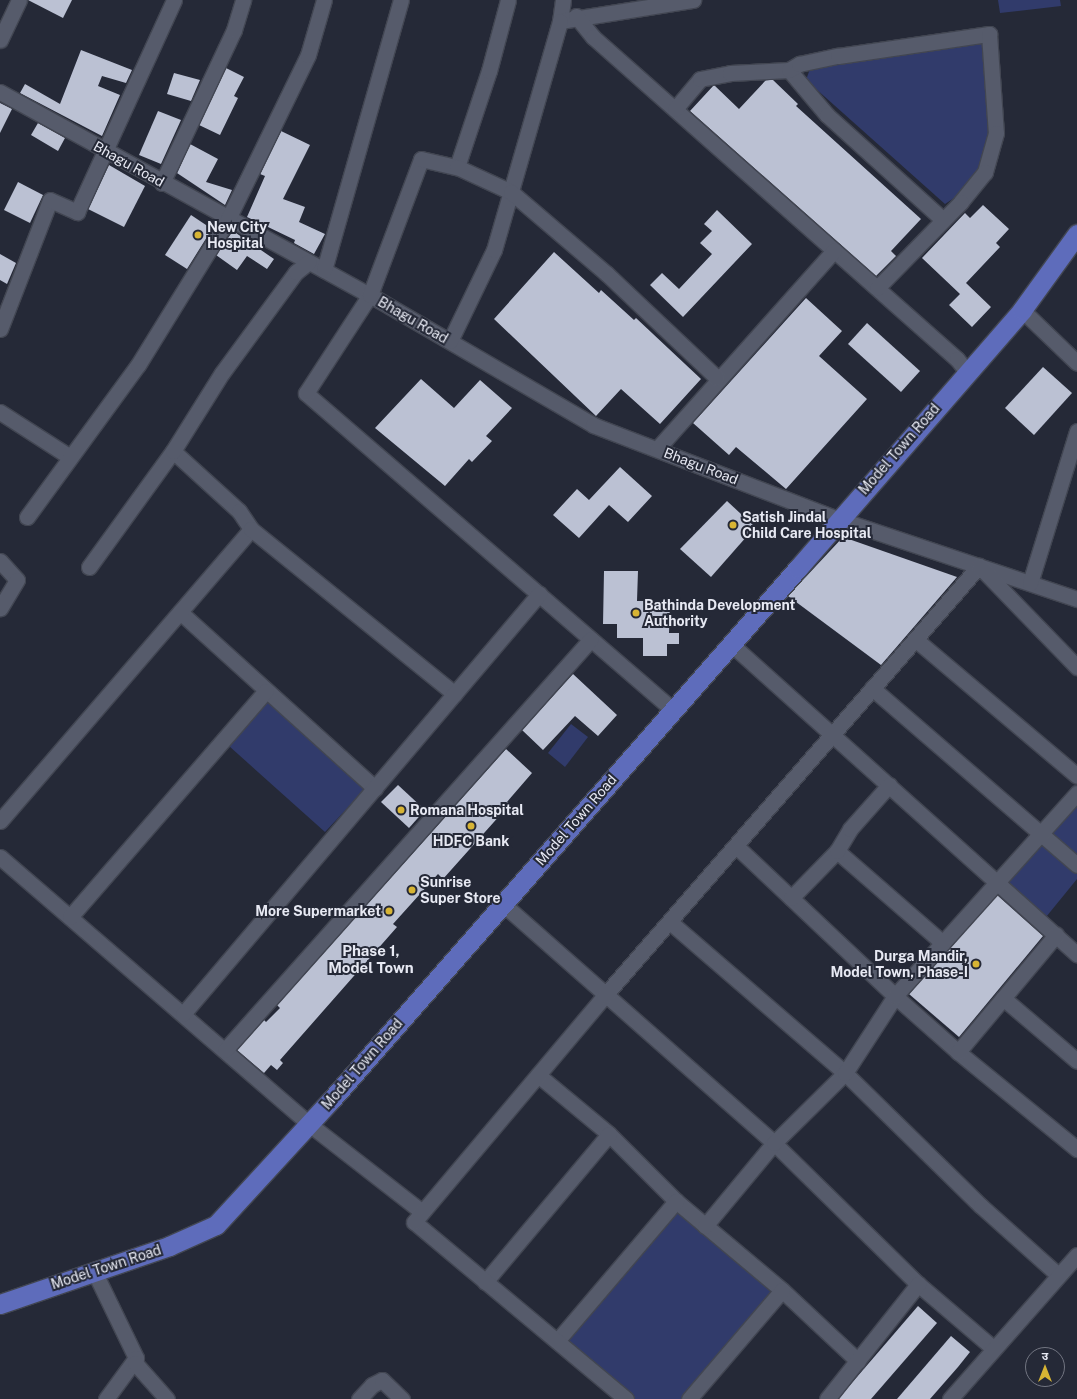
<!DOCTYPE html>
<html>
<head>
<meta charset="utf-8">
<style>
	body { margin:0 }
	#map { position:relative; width:1077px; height:1399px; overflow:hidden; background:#252937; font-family:"Public Sans","Noto Sans Devanagari",sans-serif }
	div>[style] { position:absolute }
	.green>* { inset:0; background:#313b6b }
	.building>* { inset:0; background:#bbc1d3 }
	.roads { filter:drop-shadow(1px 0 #424652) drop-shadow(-1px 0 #424652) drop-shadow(0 1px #424652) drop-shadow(0 -1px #424652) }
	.minor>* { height:15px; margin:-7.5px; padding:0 7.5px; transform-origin:7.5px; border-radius:7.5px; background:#565b6b }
	.major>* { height:19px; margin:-9.5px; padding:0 9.5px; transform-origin:9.5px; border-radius:9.5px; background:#5e6cbb }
	.dots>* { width:11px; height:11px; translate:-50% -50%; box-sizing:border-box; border:2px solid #252937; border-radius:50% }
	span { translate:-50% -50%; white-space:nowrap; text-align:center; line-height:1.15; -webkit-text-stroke:4px #252937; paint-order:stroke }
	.street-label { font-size:14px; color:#e7e9f3 }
	.poi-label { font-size:14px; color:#e7e9f3; font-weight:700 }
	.left { translate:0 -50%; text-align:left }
	.right { translate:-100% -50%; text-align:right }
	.neighbourhood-label { font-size:15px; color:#e7e9f3; font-weight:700 }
	.north { position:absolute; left:1025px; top:1347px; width:40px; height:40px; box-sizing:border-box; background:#252937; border:1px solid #737682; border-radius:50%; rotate:0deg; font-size:11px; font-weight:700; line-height:16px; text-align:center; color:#e7e9f3 }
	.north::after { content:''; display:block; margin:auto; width:14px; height:18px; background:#d7b434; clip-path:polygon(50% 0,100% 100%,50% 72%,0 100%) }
</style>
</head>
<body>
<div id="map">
	<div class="green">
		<i style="clip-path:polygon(998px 0,1060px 0,1061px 6px,1000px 13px)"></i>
		<i style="clip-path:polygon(986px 41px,990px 151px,974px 185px,945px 204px,806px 80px,811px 66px)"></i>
		<i style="clip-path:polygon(269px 701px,366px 788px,325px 832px,229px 746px)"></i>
		<i style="clip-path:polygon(571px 724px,588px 737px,565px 767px,548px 753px)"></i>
		<i style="clip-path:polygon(1077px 799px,1077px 855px,1048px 832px)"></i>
		<i style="clip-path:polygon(1041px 833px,1077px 865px,1077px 879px,1042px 922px,995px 884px)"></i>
		<i style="clip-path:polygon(676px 1201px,782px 1290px,689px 1399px,626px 1399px,557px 1341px)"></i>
	</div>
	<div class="building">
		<i style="clip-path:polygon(28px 0,72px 0,63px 18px)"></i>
		<i style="clip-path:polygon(81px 50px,132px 70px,126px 83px,102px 76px,98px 86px,120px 95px,102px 136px,20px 93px,25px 84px,60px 104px)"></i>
		<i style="clip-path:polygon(226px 68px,244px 77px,234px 96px,238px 98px,220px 135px,199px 125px)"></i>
		<i style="clip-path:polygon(174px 73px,200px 80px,191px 101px,167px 94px)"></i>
		<i style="clip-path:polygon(766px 80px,773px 80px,798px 104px,796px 106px,921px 219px,891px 251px,896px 256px,876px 276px,690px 111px,714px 85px,739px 109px)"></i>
		<i style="clip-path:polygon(0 103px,12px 109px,0 133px)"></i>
		<i style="clip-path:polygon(158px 111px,181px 120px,161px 164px,139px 155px)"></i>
		<i style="clip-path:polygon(38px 123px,65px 138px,58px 151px,31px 135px)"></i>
		<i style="clip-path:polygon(281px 131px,310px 145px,283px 199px,305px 207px,299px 222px,325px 234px,314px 254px,294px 243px,295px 240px,247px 217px,265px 176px,260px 174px)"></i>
		<i style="clip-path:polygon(190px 144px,218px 159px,206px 182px,232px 190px,225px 205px,177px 173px)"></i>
		<i style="clip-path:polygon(109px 165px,145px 186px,124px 227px,88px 209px)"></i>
		<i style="clip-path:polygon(18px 182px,43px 195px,30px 223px,4px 210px)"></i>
		<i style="clip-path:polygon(983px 205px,1009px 229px,996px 243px,1000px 247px,966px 283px,991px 307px,972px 327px,949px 305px,960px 294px,922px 258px,965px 213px,970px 218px)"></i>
		<i style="clip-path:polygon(717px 210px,752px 244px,683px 317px,650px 285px,662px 273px,679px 289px,712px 254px,700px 243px,712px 231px,704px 224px)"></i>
		<i style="clip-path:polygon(191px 215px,212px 229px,187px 269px,165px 255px)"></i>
		<i style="clip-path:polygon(233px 231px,274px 259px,267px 269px,247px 256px,237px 270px,216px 255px)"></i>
		<i style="clip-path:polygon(554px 252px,599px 293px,601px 290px,634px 320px,636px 318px,701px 379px,660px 424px,621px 389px,596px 416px,494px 319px)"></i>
		<i style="clip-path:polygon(0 254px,16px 263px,7px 284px,0 280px)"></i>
		<i style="clip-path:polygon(806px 298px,842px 331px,819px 356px,867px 399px,786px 489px,736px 447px,729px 455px,693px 423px)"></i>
		<i style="clip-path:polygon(867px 323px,920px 371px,901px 392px,848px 344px)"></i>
		<i style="clip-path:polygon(1043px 367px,1072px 393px,1034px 435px,1005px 408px)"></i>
		<i style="clip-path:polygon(421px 379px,454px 408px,480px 380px,512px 408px,486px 436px,492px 441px,472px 462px,469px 459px,445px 486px,375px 428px)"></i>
		<i style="clip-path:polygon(620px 467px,652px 496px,628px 522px,609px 505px,579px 538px,553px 515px,577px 489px,589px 500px)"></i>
		<i style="clip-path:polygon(727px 501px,755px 527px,711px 577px,680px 549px)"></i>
		<i style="clip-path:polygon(843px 537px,957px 577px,881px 665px,788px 596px)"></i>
		<i style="clip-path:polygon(604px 571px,638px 571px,637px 601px,670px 601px,669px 633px,679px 633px,679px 644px,667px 644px,667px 656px,643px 656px,643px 638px,617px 638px,617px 624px,603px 624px)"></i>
		<i style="clip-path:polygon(573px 674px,617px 715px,598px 736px,575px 716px,543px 750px,522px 730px)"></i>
		<i style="clip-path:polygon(506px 749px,532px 773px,507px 802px,510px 804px,443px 879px,438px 874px,393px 924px,397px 927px,280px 1060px,283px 1063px,277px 1070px,271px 1065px,264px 1073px,237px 1050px,264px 1020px,266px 1022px,280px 1008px,277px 1005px)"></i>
		<i style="clip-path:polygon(398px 785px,425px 810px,409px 828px,381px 802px)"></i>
		<i style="clip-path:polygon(997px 895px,1043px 936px,959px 1037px,909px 994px)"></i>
		<i style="clip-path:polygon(918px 1306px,937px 1323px,871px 1399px,838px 1399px)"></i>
		<i style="clip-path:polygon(951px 1336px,970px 1352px,958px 1367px,930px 1399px,897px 1399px)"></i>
	</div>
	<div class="roads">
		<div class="minor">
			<i style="left:563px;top:0;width:21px;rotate:98deg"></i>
			<i style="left:560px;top:21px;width:135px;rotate:-9deg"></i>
			<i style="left:576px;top:16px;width:27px;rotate:51deg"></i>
			<i style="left:593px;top:37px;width:486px;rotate:41.5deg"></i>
			<i style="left:957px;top:359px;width:16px;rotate:52deg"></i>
			<i style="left:0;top:40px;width:44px;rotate:-64.6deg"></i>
			<i style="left:789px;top:70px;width:59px;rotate:49.8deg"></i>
			<i style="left:827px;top:115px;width:155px;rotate:42.1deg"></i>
			<i style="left:0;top:92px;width:422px;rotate:28.8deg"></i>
			<i style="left:370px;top:295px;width:258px;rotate:30.2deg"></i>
			<i style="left:593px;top:425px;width:262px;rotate:21deg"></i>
			<i style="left:838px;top:519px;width:252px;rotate:18.5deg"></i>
			<i style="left:675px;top:109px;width:39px;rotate:-50deg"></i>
			<i style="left:700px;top:79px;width:31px;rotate:-11deg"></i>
			<i style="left:730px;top:73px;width:59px;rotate:-2.9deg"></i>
			<i style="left:789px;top:70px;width:12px;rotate:-31deg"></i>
			<i style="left:799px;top:64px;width:40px;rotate:-12deg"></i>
			<i style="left:838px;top:56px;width:153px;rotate:-8.3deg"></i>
			<i style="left:989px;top:34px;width:99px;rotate:86deg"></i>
			<i style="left:996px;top:133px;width:41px;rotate:105.8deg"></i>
			<i style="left:985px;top:172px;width:38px;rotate:129deg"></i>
			<i style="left:961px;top:202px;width:120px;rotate:134.3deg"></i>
			<i style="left:457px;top:167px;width:101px;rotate:-71.6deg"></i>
			<i style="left:489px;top:71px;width:73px;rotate:-75deg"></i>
			<i style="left:162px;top:183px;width:169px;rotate:-64.8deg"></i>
			<i style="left:234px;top:30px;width:31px;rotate:-73deg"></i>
			<i style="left:324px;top:270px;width:281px;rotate:-74.1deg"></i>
			<i style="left:1022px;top:310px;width:76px;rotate:43.9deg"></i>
			<i style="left:0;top:329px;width:138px;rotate:-68.8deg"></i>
			<i style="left:50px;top:200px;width:30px;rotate:24deg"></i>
			<i style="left:77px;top:212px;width:233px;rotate:-65.4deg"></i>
			<i style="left:450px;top:341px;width:101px;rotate:-64.2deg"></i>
			<i style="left:494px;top:250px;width:238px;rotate:-73.9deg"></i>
			<i style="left:0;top:412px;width:83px;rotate:32.7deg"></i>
			<i style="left:657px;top:449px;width:266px;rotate:-48.3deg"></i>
			<i style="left:173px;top:451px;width:89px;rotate:42.3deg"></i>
			<i style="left:239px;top:511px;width:22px;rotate:56deg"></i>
			<i style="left:27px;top:517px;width:188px;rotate:-53.9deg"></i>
			<i style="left:138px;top:365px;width:172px;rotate:-58.3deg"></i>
			<i style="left:228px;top:219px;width:182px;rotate:-64deg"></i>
			<i style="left:308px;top:55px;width:57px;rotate:-73.8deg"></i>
			<i style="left:0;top:561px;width:25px;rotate:48deg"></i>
			<i style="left:17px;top:580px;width:33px;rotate:121deg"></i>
			<i style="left:89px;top:567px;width:143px;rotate:-54.1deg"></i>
			<i style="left:173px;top:451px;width:92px;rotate:-57.9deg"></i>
			<i style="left:222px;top:373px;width:125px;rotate:-53.8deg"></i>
			<i style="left:296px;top:272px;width:16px;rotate:-38deg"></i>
			<i style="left:1030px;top:583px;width:159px;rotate:-72.8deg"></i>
			<i style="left:180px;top:612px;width:263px;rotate:42.1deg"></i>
			<i style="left:915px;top:639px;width:212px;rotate:40.2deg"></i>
			<i style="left:731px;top:644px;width:465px;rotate:41.9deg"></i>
			<i style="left:872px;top:688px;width:271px;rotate:40.8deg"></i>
			<i style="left:673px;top:710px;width:485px;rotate:-139.2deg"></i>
			<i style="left:306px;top:393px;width:117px;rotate:-56.9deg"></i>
			<i style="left:370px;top:295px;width:145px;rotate:-69.4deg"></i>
			<i style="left:421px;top:159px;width:37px;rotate:13deg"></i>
			<i style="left:457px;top:167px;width:60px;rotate:24.8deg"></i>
			<i style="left:511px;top:192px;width:126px;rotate:40.5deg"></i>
			<i style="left:607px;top:274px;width:151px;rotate:43.4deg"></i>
			<i style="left:0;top:821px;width:385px;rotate:-49.3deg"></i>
			<i style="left:251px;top:529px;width:262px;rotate:39deg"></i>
			<i style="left:736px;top:846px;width:219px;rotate:43.3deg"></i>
			<i style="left:895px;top:996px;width:84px;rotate:41.6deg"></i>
			<i style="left:958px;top:1052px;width:154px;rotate:39.2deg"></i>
			<i style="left:837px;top:851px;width:140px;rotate:41deg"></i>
			<i style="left:0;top:857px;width:408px;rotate:40.8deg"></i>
			<i style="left:309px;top:1124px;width:143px;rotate:37.9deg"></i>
			<i style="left:791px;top:898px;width:66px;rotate:-45.6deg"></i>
			<i style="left:837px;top:851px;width:26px;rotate:-59deg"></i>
			<i style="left:850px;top:829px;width:59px;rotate:-48.4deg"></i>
			<i style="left:503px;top:904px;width:361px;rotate:41.4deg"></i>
			<i style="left:774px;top:1143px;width:202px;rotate:44.4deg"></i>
			<i style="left:918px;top:1284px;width:99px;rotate:40.5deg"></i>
			<i style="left:70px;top:917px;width:299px;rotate:-49.1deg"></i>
			<i style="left:670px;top:922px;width:231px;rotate:40.8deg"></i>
			<i style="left:845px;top:1073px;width:190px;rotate:44.4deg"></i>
			<i style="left:981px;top:1206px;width:102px;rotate:41.8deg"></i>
			<i style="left:1003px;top:998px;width:97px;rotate:40.4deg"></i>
			<i style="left:183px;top:1014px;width:551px;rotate:-49.71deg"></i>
			<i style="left:225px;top:1050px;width:550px;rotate:-48.31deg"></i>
			<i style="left:958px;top:1052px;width:153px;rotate:-50.1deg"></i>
			<i style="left:538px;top:1075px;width:92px;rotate:39.7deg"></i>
			<i style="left:609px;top:1134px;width:95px;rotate:45deg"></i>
			<i style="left:676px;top:1201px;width:138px;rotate:40deg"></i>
			<i style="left:782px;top:1290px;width:104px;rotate:43.1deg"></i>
			<i style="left:705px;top:1226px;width:108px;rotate:-50.3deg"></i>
			<i style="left:774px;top:1143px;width:100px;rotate:-44.6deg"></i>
			<i style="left:845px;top:1073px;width:92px;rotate:-57deg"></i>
			<i style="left:895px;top:996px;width:273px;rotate:-48.1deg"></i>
			<i style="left:94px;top:1271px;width:97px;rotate:64.2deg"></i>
			<i style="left:136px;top:1358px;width:51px;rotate:126.2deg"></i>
			<i style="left:485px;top:1282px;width:193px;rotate:-50deg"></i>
			<i style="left:557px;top:1341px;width:184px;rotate:-49.6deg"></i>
			<i style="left:135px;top:1363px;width:48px;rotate:48.4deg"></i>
			<i style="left:359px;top:1399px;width:19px;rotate:-47deg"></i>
			<i style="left:372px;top:1385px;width:11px;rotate:-27deg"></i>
			<i style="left:382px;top:1380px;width:28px;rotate:44deg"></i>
			<i style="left:626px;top:1399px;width:276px;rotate:-140.1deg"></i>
			<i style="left:414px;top:1222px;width:297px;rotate:-49.9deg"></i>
			<i style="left:605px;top:995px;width:569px;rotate:-48.92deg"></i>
			<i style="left:979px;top:566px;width:141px;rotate:45.9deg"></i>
			<i style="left:689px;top:1399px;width:143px;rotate:-49.5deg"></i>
			<i style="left:827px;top:1399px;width:147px;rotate:-51.6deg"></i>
			<i style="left:950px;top:1399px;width:192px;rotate:-48.6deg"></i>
		</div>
		<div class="major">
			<i style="left:0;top:1304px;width:179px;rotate:-18.9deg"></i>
			<i style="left:169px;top:1246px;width:51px;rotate:-24.1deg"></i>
			<i style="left:216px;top:1225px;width:171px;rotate:-47.4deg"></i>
			<i style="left:332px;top:1099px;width:706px;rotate:-48.73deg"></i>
			<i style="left:798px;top:568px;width:342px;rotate:-49deg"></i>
			<i style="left:1022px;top:310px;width:94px;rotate:-54.1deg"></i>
		</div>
	</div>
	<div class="dots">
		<i style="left:198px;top:235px;background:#d7b434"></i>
		<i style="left:733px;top:525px;background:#d7b434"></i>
		<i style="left:636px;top:613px;background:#d7b434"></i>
		<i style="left:401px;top:810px;background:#d7b434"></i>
		<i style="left:471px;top:826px;background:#d7b434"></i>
		<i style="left:412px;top:890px;background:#d7b434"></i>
		<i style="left:389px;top:911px;background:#d7b434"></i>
		<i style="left:976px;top:964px;background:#d7b434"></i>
	</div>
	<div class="street-label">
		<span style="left:129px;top:164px;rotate:29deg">Bhagu Road</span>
		<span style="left:413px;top:320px;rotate:30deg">Bhagu Road</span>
		<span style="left:899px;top:449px;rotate:-49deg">Model Town Road</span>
		<span style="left:701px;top:466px;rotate:21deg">Bhagu Road</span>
		<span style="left:576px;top:820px;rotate:-49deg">Model Town Road</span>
		<span style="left:362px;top:1064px;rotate:-49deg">Model Town Road</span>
		<span style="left:106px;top:1267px;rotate:-18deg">Model Town Road</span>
	</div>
	<div class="poi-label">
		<span class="left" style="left:207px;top:235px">New City<br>Hospital</span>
		<span class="left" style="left:742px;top:525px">Satish Jindal<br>Child Care Hospital</span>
		<span class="left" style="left:644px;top:613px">Bathinda Development<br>Authority</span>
		<span class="left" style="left:410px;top:810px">Romana Hospital</span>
		<span style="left:471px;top:841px">HDFC Bank</span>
		<span class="left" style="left:420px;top:890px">Sunrise<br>Super Store</span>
		<span class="right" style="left:381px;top:911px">More Supermarket</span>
		<span class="right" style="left:968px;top:964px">Durga Mandir,<br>Model Town, Phase-I</span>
	</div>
	<div class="neighbourhood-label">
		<span style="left:371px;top:959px">Phase 1,<br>Model Town</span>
	</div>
	<div class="north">उ</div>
</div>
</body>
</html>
